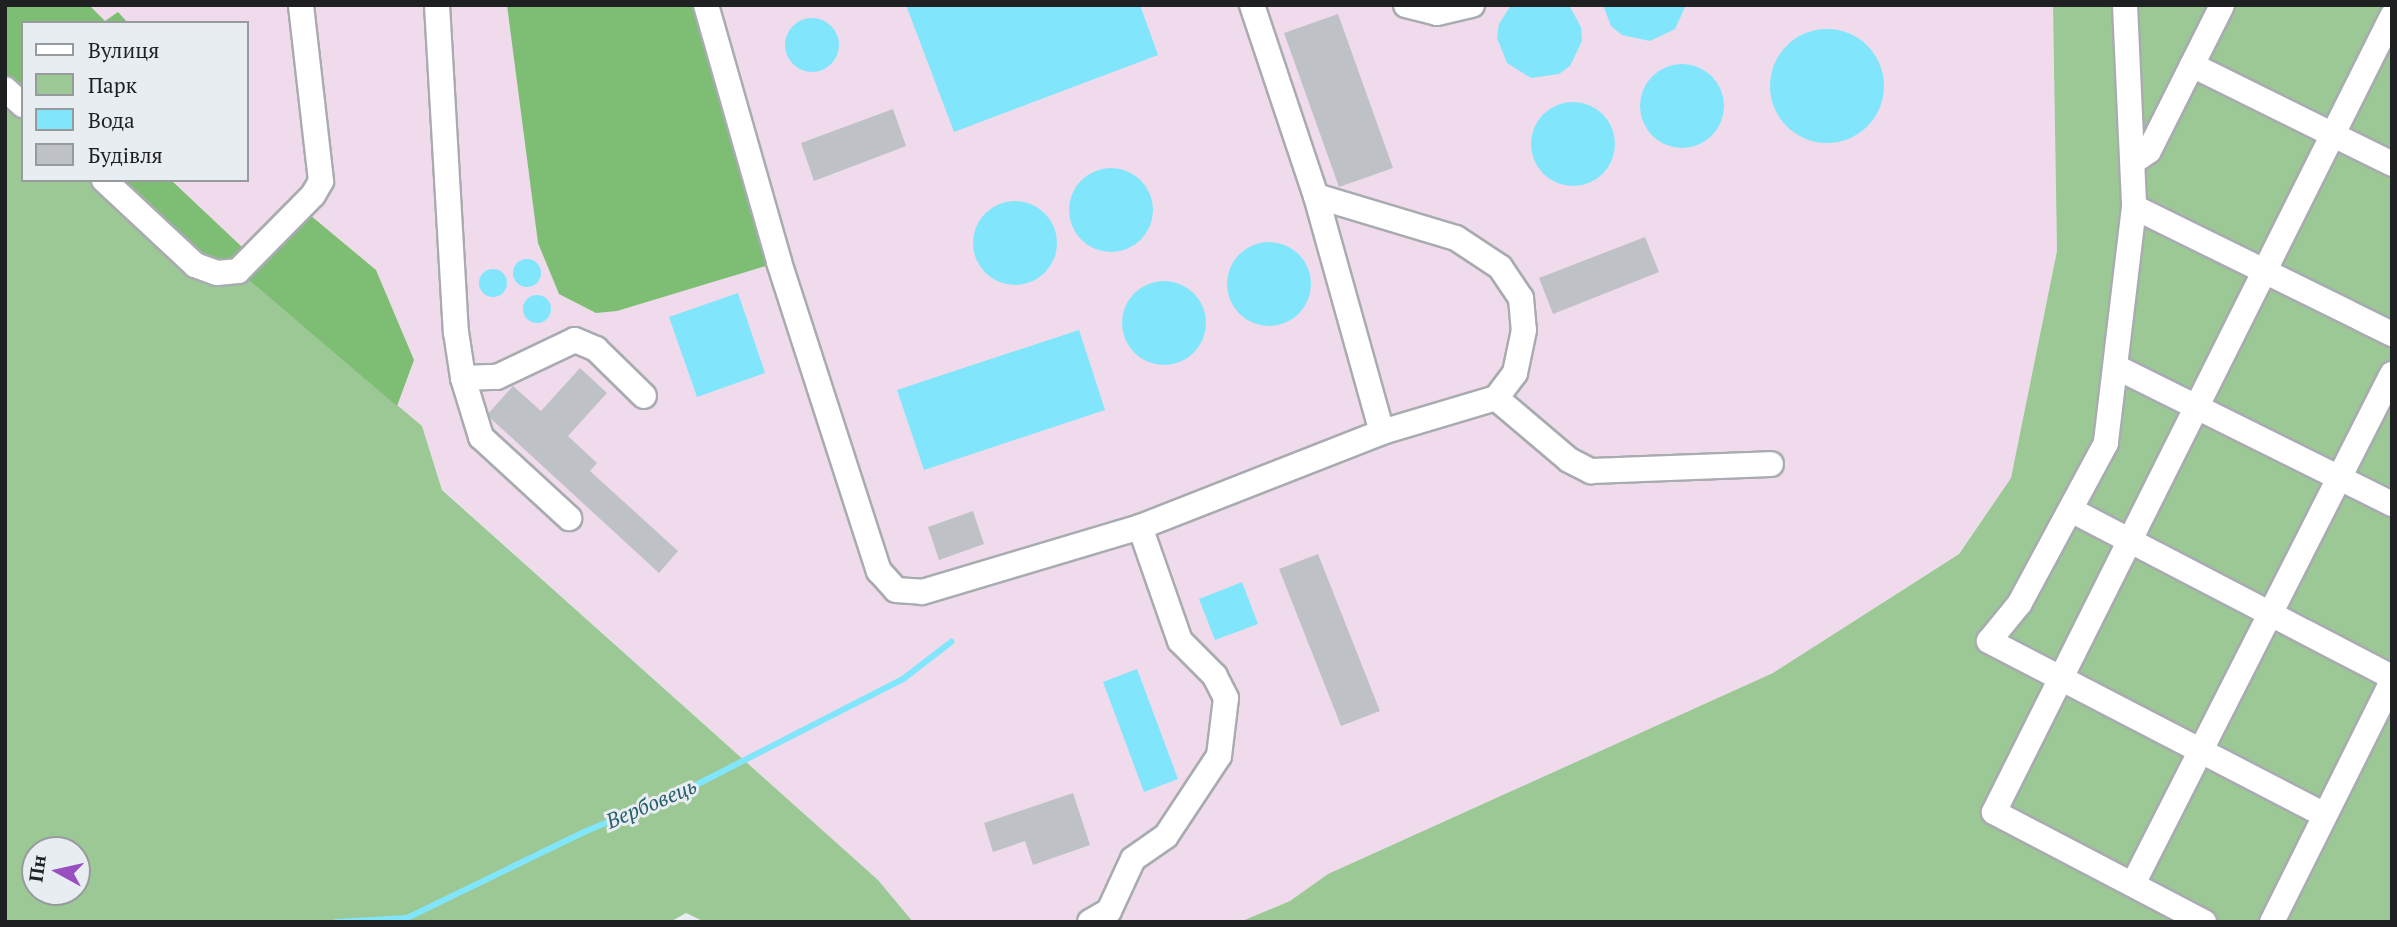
<!DOCTYPE html>
<html>
<head>
<meta charset="utf-8">
<style>
	body { margin:0 }
	#map { position:relative; width:2397px; height:927px; overflow:hidden; background:#e8edf1; font-family:"PT Serif",serif }
	div>[style] { position:absolute }
	.industrial>* { inset:0; background:#efdbeb }
	.green>* { inset:0; background:#9bc894 }
	.forest>* { inset:0; background:#7ebe74 }
	.water>* { inset:0; background:#81e6fb }
	.round { border-radius:50% }
	.stream>* { height:6px; margin:-3px; padding:0 3px; transform-origin:3px; border-radius:3px; background:#81e6fb }
	.building>* { inset:0; background:#bec2c6 }
	.roads { filter:drop-shadow(2px 0 #a8acb0) drop-shadow(-2px 0 #a8acb0) drop-shadow(0 2px #a8acb0) drop-shadow(0 -2px #a8acb0) }
	.minor>* { height:24px; margin:-12px; padding:0 12px; transform-origin:12px; border-radius:12px; background:#fff }
	span { translate:-50% -50%; white-space:nowrap; text-align:center; line-height:1.15; -webkit-text-stroke:6px #e8edf1; paint-order:stroke }
	.water-label { font-size:21px; color:#275f6b; font-style:italic }
	.frame { position:absolute; inset:0; border:7px solid #1f2022; pointer-events:none }
	.legend { position:absolute; left:21px; top:21px; width:228px; height:161px; box-sizing:border-box; background:#e8edf1; border:2px solid #989b9e; margin:0; padding:9px 12px; list-style:none; font-size:21px; color:#1f2022 }
	.legend li { display:flex; align-items:center; gap:14px; height:35px }
	.legend b { width:35px; border:2px solid #989b9e }
	.north { position:absolute; left:21px; top:836px; width:70px; height:70px; box-sizing:border-box; background:#e8edf1; border:2px solid #989b9e; border-radius:50%; rotate:278deg; font-size:19px; font-weight:700; line-height:28px; text-align:center; color:#1f2022 }
	.north::after { content:''; display:block; margin:auto; width:24px; height:32px; background:#9a4fc1; clip-path:polygon(50% 0,100% 100%,50% 72%,0 100%) }
</style>
</head>
<body>
<div id="map">
	<div class="industrial">
		<i style="clip-path:polygon(5px 5px,2053px 5px,2057px 251px,2011px 478px,1958px 554px,1773px 673px,1328px 874px,1290px 901px,1240px 922px,913px 922px,878px 880px,442px 489px,422px 426px,238px 271px,104px 180px,247px 180px,247px 23px,23px 23px)"></i>
	</div>
	<div class="green">
		<i style="clip-path:polygon(2053px 5px,2392px 5px,2392px 922px,1240px 922px,1290px 901px,1328px 874px,1773px 673px,1959px 554px,2011px 478px,2057px 251px)"></i>
		<i style="clip-path:polygon(evenodd,5px 89px,23px 105px,23px 180px,104px 180px,238px 271px,422px 426px,442px 490px,878px 880px,913px 922px,705px 922px,686px 913px,670px 922px,5px 922px,5px 89px,35px 850px,77px 850px,77px 892px,35px 892px,35px 850px)"></i>
	</div>
	<div class="forest">
		<i style="clip-path:polygon(5px 5px,89px 5px,105px 21px,118px 12px,128px 23px,23px 23px,23px 105px,5px 89px)"></i>
		<i style="clip-path:polygon(507px 5px,706px 5px,779px 262px,617px 311px,596px 313px,559px 294px,538px 243px)"></i>
		<i style="clip-path:polygon(104px 180px,171px 180px,259px 263px,310px 215px,376px 270px,414px 360px,397px 406px,238px 271px,224px 274px)"></i>
	</div>
	<div class="water">
		<i style="clip-path:polygon(906px 5px,1140px 5px,1158px 55px,954px 132px)"></i>
		<i style="clip-path:polygon(1511px 5px,1569px 5px,1581px 27px,1582px 41px,1570px 66px,1559px 74px,1531px 78px,1507px 63px,1497px 38px,1499px 24px)"></i>
		<i style="clip-path:polygon(1603px 5px,1686px 5px,1675px 29px,1650px 41px,1622px 35px,1611px 26px)"></i>
		<i class="round" style="left:785px;top:18px;width:54px;height:54px"></i>
		<i class="round" style="left:1770px;top:29px;width:114px;height:114px"></i>
		<i class="round" style="left:1640px;top:64px;width:84px;height:84px"></i>
		<i class="round" style="left:1531px;top:102px;width:84px;height:84px"></i>
		<i class="round" style="left:1069px;top:168px;width:84px;height:84px"></i>
		<i class="round" style="left:973px;top:201px;width:84px;height:84px"></i>
		<i class="round" style="left:1227px;top:242px;width:84px;height:84px"></i>
		<i class="round" style="left:513px;top:259px;width:28px;height:28px"></i>
		<i class="round" style="left:479px;top:269px;width:28px;height:28px"></i>
		<i class="round" style="left:1122px;top:281px;width:84px;height:84px"></i>
		<i style="clip-path:polygon(738px 293px,765px 373px,697px 397px,669px 317px)"></i>
		<i class="round" style="left:523px;top:295px;width:28px;height:28px"></i>
		<i style="clip-path:polygon(1079px 330px,1105px 410px,924px 470px,897px 390px)"></i>
		<i style="clip-path:polygon(1242px 582px,1258px 624px,1215px 640px,1199px 599px)"></i>
		<i style="clip-path:polygon(1137px 669px,1178px 779px,1144px 792px,1103px 682px)"></i>
	</div>
	<div class="stream">
		<i style="left:336px;top:922px;width:71px;rotate:-3.2deg"></i>
		<i style="left:407px;top:918px;width:197px;rotate:-25.9deg"></i>
		<i style="left:584px;top:832px;width:117px;rotate:-22.6deg"></i>
		<i style="left:692px;top:787px;width:237px;rotate:-27.1deg"></i>
		<i style="left:903px;top:679px;width:61px;rotate:-37.6deg"></i>
	</div>
	<div class="building">
		<i style="clip-path:polygon(1338px 14px,1393px 168px,1339px 187px,1284px 33px)"></i>
		<i style="clip-path:polygon(893px 109px,906px 146px,814px 181px,801px 143px)"></i>
		<i style="clip-path:polygon(1645px 237px,1659px 272px,1553px 314px,1539px 278px)"></i>
		<i style="clip-path:polygon(580px 368px,607px 393px,568px 436px,597px 463px,590px 471px,678px 551px,659px 573px,487px 415px,513px 386px,541px 411px)"></i>
		<i style="clip-path:polygon(973px 511px,984px 544px,939px 560px,928px 527px)"></i>
		<i style="clip-path:polygon(1318px 554px,1380px 711px,1341px 726px,1279px 569px)"></i>
		<i style="clip-path:polygon(1073px 793px,1090px 845px,1033px 865px,1025px 841px,993px 852px,984px 823px)"></i>
	</div>
	<div class="roads">
		<div class="minor">
			<i style="left:437px;top:5px;width:328px;rotate:86.7deg"></i>
			<i style="left:456px;top:332px;width:47px;rotate:81.3deg"></i>
			<i style="left:463px;top:378px;width:34px;rotate:-2deg"></i>
			<i style="left:497px;top:377px;width:86px;rotate:-25.4deg"></i>
			<i style="left:575px;top:340px;width:23px;rotate:23deg"></i>
			<i style="left:596px;top:349px;width:67px;rotate:44.4deg"></i>
			<i style="left:706px;top:5px;width:267px;rotate:74.1deg"></i>
			<i style="left:779px;top:262px;width:325px;rotate:72.1deg"></i>
			<i style="left:879px;top:571px;width:25px;rotate:48deg"></i>
			<i style="left:896px;top:590px;width:26px;rotate:4deg"></i>
			<i style="left:922px;top:592px;width:227px;rotate:-16.6deg"></i>
			<i style="left:1140px;top:527px;width:260px;rotate:-21.4deg"></i>
			<i style="left:1382px;top:432px;width:119px;rotate:-16.6deg"></i>
			<i style="left:1496px;top:398px;width:96px;rotate:40.3deg"></i>
			<i style="left:1569px;top:460px;width:25px;rotate:27deg"></i>
			<i style="left:1591px;top:471px;width:180px;rotate:-2.2deg"></i>
			<i style="left:1252px;top:5px;width:201px;rotate:71.5deg"></i>
			<i style="left:1316px;top:196px;width:245px;rotate:74.4deg"></i>
			<i style="left:1406px;top:5px;width:32px;rotate:14deg"></i>
			<i style="left:1437px;top:13px;width:36px;rotate:-13deg"></i>
			<i style="left:2125px;top:5px;width:202px;rotate:87.4deg"></i>
			<i style="left:2134px;top:207px;width:238px;rotate:96.8deg"></i>
			<i style="left:2106px;top:443px;width:182px;rotate:118.3deg"></i>
			<i style="left:2020px;top:603px;width:49px;rotate:129.2deg"></i>
			<i style="left:1989px;top:641px;width:378px;rotate:27.4deg"></i>
			<i style="left:2192px;top:65px;width:223px;rotate:26.3deg"></i>
			<i style="left:5px;top:89px;width:24px;rotate:42deg"></i>
			<i style="left:2133px;top:162px;width:19px;rotate:-35deg"></i>
			<i style="left:2149px;top:151px;width:163px;rotate:-63.4deg"></i>
			<i style="left:104px;top:180px;width:125px;rotate:43deg"></i>
			<i style="left:195px;top:265px;width:23px;rotate:20deg"></i>
			<i style="left:217px;top:273px;width:21px;rotate:-5deg"></i>
			<i style="left:238px;top:271px;width:107px;rotate:-45.4deg"></i>
			<i style="left:313px;top:195px;width:16px;rotate:-60deg"></i>
			<i style="left:321px;top:181px;width:177px;rotate:-96.5deg"></i>
			<i style="left:1316px;top:196px;width:146px;rotate:16.7deg"></i>
			<i style="left:1456px;top:238px;width:53px;rotate:33.4deg"></i>
			<i style="left:1500px;top:267px;width:37px;rotate:56deg"></i>
			<i style="left:1521px;top:298px;width:32px;rotate:85deg"></i>
			<i style="left:1524px;top:330px;width:44px;rotate:101.8deg"></i>
			<i style="left:1515px;top:373px;width:31px;rotate:127deg"></i>
			<i style="left:2134px;top:207px;width:288px;rotate:26.2deg"></i>
			<i style="left:2116px;top:367px;width:308px;rotate:26.4deg"></i>
			<i style="left:463px;top:378px;width:62px;rotate:73deg"></i>
			<i style="left:481px;top:437px;width:120px;rotate:42.6deg"></i>
			<i style="left:2071px;top:510px;width:362px;rotate:27.5deg"></i>
			<i style="left:2133px;top:884px;width:572px;rotate:-63.08deg"></i>
			<i style="left:1090px;top:922px;width:22px;rotate:-30deg"></i>
			<i style="left:1109px;top:911px;width:57px;rotate:-65.2deg"></i>
			<i style="left:1133px;top:859px;width:40px;rotate:-34.9deg"></i>
			<i style="left:1166px;top:836px;width:96px;rotate:-56.5deg"></i>
			<i style="left:1219px;top:756px;width:58px;rotate:-83.1deg"></i>
			<i style="left:1226px;top:698px;width:25px;rotate:-117deg"></i>
			<i style="left:1215px;top:676px;width:49px;rotate:-135deg"></i>
			<i style="left:1180px;top:641px;width:121px;rotate:-109.3deg"></i>
			<i style="left:2204px;top:922px;width:237px;rotate:-152.4deg"></i>
			<i style="left:1994px;top:812px;width:890px;rotate:-63.43deg"></i>
			<i style="left:2272px;top:922px;width:269px;rotate:-63.5deg"></i>
		</div>
	</div>
	<div class="water-label">
		<span style="left:651px;top:803px;rotate:-23deg">Вербовець</span>
	</div>
	<div class="frame"></div>
	<ul class="legend">
	<li><b style="height:9px;background:#fff"></b>Вулиця</li>
	<li><b style="height:19px;background:#9bc894"></b>Парк</li>
	<li><b style="height:19px;background:#81e6fb"></b>Вода</li>
	<li><b style="height:19px;background:#bec2c6"></b>Будівля</li>
	</ul>
	<div class="north">Пн</div>
</div>
</body>
</html>
